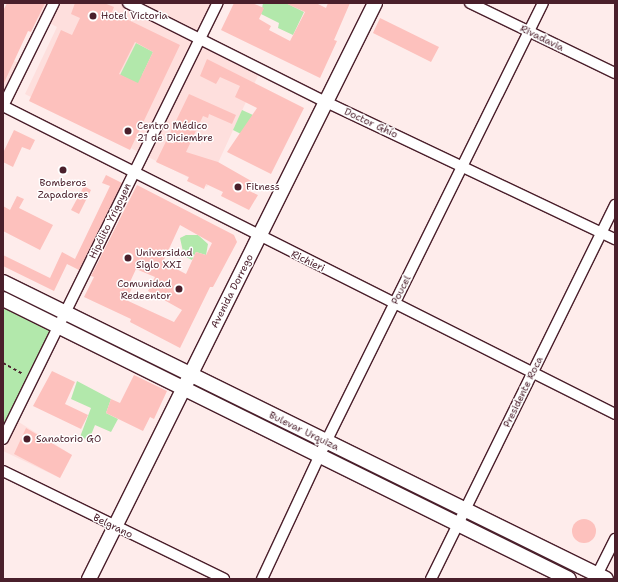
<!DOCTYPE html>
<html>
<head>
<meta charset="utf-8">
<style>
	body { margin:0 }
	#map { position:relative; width:618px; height:582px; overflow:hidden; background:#feeceb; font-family:"Shantell Sans",sans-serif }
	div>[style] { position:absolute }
	.built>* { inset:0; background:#fedfdd }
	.green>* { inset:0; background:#b2e8ab }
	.building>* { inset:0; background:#fdc1bd }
	.round { border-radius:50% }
	.path>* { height:2px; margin-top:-1px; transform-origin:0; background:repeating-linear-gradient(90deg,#4a1f2b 0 3px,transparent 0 6px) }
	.roads { filter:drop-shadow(1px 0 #4a1f2b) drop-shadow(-1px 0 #4a1f2b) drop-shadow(0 1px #4a1f2b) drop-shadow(0 -1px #4a1f2b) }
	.street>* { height:10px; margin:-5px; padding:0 5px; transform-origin:5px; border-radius:5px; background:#fff }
	.secondary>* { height:14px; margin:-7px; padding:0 7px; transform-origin:7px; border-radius:7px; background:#fff }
	.dots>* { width:11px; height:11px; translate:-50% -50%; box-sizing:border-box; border:2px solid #fff; border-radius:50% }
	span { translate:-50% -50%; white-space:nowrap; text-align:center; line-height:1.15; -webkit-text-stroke:3px #fff; paint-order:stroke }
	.poi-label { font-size:10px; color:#4a1f2b }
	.left { translate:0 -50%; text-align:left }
	.right { translate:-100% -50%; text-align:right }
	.street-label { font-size:10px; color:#4a1f2b }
	.frame { position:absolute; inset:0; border:4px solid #4a1f2b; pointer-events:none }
</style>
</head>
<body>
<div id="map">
	<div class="built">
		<i style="clip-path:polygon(11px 3px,218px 3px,200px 38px,261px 69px,207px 187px,25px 94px,57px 27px)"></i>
		<i style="clip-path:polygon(3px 56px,19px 63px,3px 106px)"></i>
		<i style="clip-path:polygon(17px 421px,72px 455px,60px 478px,3px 451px)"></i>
	</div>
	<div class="green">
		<i style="clip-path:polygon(263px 3px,286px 3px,304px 12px,293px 35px,278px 28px,279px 23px,261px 14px)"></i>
		<i style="clip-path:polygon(136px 43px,153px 52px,142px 75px,142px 86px,120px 75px)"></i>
		<i style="clip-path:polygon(242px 110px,253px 115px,257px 142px,233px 130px)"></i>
		<i style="clip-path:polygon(186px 235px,198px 235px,208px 244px,206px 255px,196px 252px,192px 260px,184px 256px,180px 238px)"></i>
		<i style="clip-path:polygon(3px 299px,59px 327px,3px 439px)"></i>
		<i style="clip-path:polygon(77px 381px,111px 399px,106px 413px,118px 419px,111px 432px,95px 425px,89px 440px,80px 437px,91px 408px,71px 399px)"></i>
	</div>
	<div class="building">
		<i style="clip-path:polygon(7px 3px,45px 3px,31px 32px,28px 31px,3px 85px,3px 11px)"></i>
		<i style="clip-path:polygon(evenodd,75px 3px,104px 3px,114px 7px,112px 12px,180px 45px,130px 150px,29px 101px,61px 30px,72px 35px,80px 18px,71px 14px,75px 3px,135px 42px,153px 52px,138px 83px,119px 74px,135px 42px)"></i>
		<i style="clip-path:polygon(234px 3px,252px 3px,264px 8px,259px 19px,271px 26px,269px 30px,290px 41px,305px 12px,285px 3px,316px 3px,326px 8px,328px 3px,350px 3px,334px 40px,337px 41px,320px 78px,221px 30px)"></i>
		<i style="clip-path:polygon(380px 18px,439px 47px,431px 62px,373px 33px)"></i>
		<i style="clip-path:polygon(207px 59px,304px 108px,271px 174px,227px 152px,257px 108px,235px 97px,240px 86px,220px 77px,216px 84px,200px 76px)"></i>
		<i style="clip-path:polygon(189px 94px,236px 115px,232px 124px,209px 114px,208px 118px,203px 116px,186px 152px,218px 162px,253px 182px,249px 191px,258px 195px,249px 210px,221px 196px,223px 192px,206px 184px,204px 189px,187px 181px,189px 177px,156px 162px)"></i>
		<i style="clip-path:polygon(14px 130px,35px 140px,30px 150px,22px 147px,13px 167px,3px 162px,3px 153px)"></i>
		<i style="clip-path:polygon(106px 175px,122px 183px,79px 270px,67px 264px,54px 291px,3px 266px,3px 255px,50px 278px,62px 252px,75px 259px,110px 186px,102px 183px)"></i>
		<i style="clip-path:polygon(evenodd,137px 185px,234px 235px,237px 242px,213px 287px,210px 287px,180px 348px,130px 322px,131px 319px,84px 297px,94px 277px,91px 276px,137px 185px,180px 225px,212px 243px,206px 255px,196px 252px,186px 274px,163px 262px,180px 225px,137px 185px,136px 269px,155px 277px,148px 291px,182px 310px,174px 322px,126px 300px,134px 284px,130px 282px,136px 269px)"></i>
		<i style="clip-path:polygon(84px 186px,91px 190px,79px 214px,71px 210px)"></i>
		<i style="clip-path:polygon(17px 196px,24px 199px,19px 208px,53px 225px,40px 250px,3px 231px,3px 206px,10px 210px)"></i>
		<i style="clip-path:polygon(52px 371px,75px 382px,65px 404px,88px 415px,81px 429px,33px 406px)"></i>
		<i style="clip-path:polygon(134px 375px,167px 391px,154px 419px,150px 417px,143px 431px,106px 413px,111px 399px,120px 403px)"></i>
		<i style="clip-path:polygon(26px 428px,72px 455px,60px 478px,14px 454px)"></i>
		<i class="round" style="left:572px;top:519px;width:24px;height:24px"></i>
	</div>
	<div class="path">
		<i style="left:3px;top:363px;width:23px;rotate:29deg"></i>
	</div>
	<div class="roads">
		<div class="street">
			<i style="left:128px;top:3px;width:221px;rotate:26.6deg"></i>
			<i style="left:326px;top:102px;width:320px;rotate:25.4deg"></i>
			<i style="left:470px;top:3px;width:161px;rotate:25.8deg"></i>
			<i style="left:3px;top:106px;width:685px;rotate:26.71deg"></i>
			<i style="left:3px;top:106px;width:115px;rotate:-63.7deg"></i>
			<i style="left:3px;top:439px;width:486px;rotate:-63.8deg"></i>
			<i style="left:3px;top:471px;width:246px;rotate:26deg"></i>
			<i style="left:262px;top:579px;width:145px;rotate:-65deg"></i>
			<i style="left:323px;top:448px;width:496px;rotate:-63.7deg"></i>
			<i style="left:431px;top:579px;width:417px;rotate:-63.8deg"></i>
			<i style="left:595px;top:579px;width:45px;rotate:-63.4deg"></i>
		</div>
		<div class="secondary">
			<i style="left:3px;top:282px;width:672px;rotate:26.22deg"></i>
			<i style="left:3px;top:299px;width:631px;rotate:26.32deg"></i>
			<i style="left:89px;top:579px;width:643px;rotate:-63.59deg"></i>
		</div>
	</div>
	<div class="dots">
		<i style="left:93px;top:16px;background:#4a1f2b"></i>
		<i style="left:128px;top:131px;background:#4a1f2b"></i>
		<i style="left:63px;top:170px;background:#4a1f2b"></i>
		<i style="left:238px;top:187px;background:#4a1f2b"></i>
		<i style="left:128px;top:258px;background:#4a1f2b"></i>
		<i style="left:179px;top:289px;background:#4a1f2b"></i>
		<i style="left:27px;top:439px;background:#4a1f2b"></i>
	</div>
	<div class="poi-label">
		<span class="left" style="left:101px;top:16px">Hotel Victoria</span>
		<span class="left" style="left:137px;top:131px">Centro Médico<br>21 de Diciembre</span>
		<span style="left:63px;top:188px">Bomberos<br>Zapadores</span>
		<span class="left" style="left:246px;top:187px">Fitness</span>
		<span class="left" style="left:136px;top:258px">Universidad<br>Siglo XXI</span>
		<span class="right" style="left:171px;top:289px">Comunidad<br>Redeentor</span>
		<span class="left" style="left:36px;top:439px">Sanatorio GO</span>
	</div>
	<div class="street-label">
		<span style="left:542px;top:38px;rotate:26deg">Rivadavia</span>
		<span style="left:371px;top:123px;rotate:25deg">Doctor Ghío</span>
		<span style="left:110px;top:221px;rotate:-64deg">Hipólito Yrigoyen</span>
		<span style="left:308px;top:261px;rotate:26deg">Richieri</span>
		<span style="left:401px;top:290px;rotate:-63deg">Poucel</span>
		<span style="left:232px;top:291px;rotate:-63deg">Avenida Dorrego</span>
		<span style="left:523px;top:392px;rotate:-64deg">Presidente Roca</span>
		<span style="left:304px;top:431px;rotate:26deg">Bulevar Urquiza</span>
		<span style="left:113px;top:526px;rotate:26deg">Belgrano</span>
	</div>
	<div class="frame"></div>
</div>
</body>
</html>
